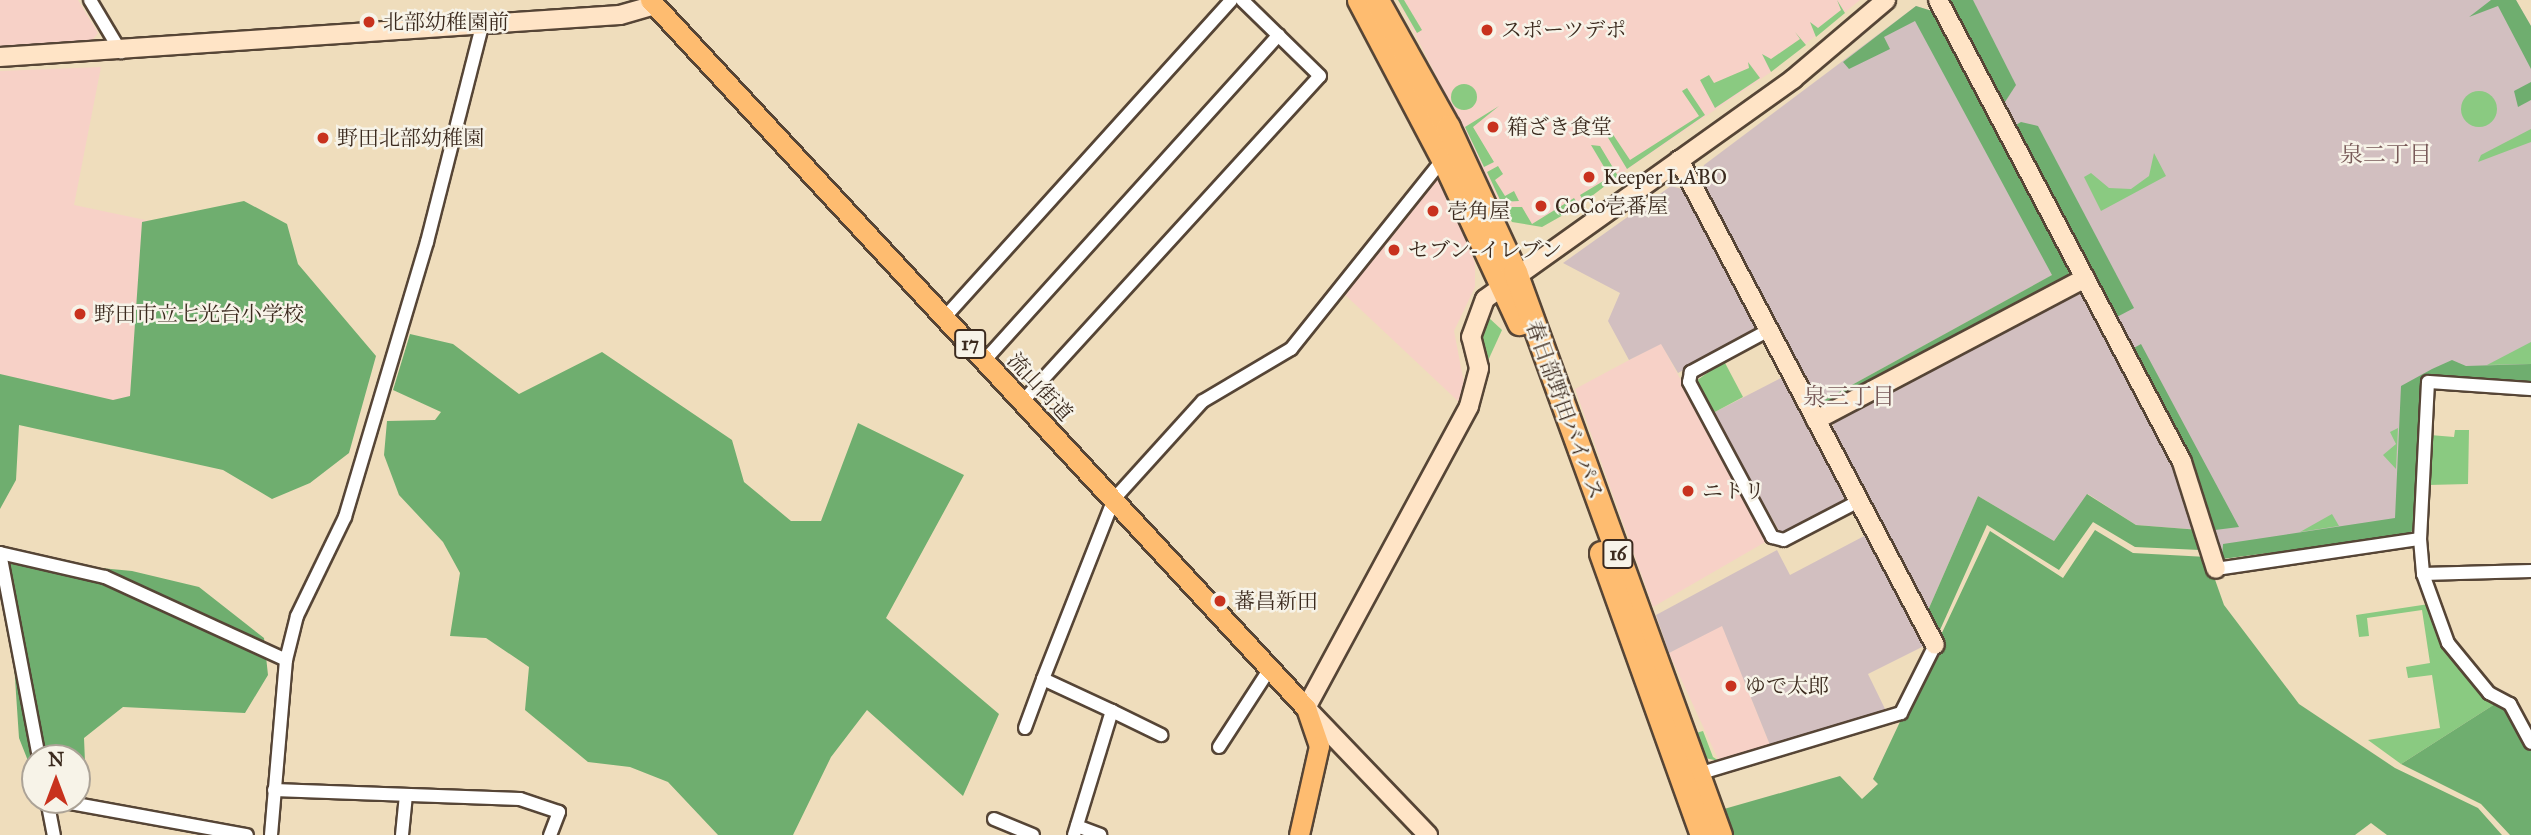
<!DOCTYPE html>
<html>
<head>
<meta charset="utf-8">
<style>
	body { margin:0 }
	#map { position:relative; width:2531px; height:835px; overflow:hidden; background:#efddbc; font-family:"IM FELL Great Primer","Noto Serif JP",serif }
	div>[style] { position:absolute }
	.built>* { inset:0; background:#f7d1c7 }
	.industrial>* { inset:0; background:#d2bfc0 }
	.green>* { inset:0; background:#8aca81 }
	.round { border-radius:50% }
	.forest>* { inset:0; background:#6fae6f }
	.roads { filter:drop-shadow(2px 0 #564536) drop-shadow(-2px 0 #564536) drop-shadow(0 2px #564536) drop-shadow(0 -2px #564536) }
	.street>* { height:12px; margin:-6px; padding:0 6px; transform-origin:6px; border-radius:6px; background:#fff }
	.secondary>* { height:18px; margin:-9px; padding:0 9px; transform-origin:9px; border-radius:9px; background:#ffe4c6 }
	.primary>* { height:19px; margin:-9.5px; padding:0 9.5px; transform-origin:9.5px; border-radius:9.5px; background:#febc70 }
	.highway>* { height:23px; margin:-11.5px; padding:0 11.5px; transform-origin:11.5px; border-radius:11.5px; background:#febc70 }
	.dots>* { width:19px; height:19px; translate:-50% -50%; box-sizing:border-box; border:4px solid #f7f3e8; border-radius:50% }
	span { translate:-50% -50%; white-space:nowrap; text-align:center; line-height:1.15; -webkit-text-stroke:5px #f7f3e8; paint-order:stroke }
	.shield-label span { padding:2px 5px; background:#f7f3e8; border:2px solid; border-radius:5px; -webkit-text-stroke-width:0 }
	.shield-label { font-size:19px; color:#3b2a1e; font-weight:700 }
	.poi-label { font-size:21px; color:#3b2a1e }
	.left { translate:0 -50%; text-align:left }
	.street-label { font-size:21px; color:#3b2a1e }
	.neighbourhood-label { font-size:23px; color:#785a58 }
	.north { position:absolute; left:21px; top:744px; width:70px; height:70px; box-sizing:border-box; background:#f7f3e8; border:2px solid #aca397; border-radius:50%; rotate:0deg; font-size:19px; font-weight:700; line-height:28px; text-align:center; color:#3b2a1e }
	.north::after { content:''; display:block; margin:auto; width:24px; height:32px; background:#c8321e; clip-path:polygon(50% 0,100% 100%,50% 72%,0 100%) }
</style>
</head>
<body>
<div id="map">
	<div class="built">
		<i style="clip-path:polygon(0 0,78px 0,98px 33px,90px 43px,0 48px)"></i>
		<i style="clip-path:polygon(1398px 0,1860px 0,1771px 72px,1542px 227px,1507px 217px)"></i>
		<i style="clip-path:polygon(101px 67px,74px 205px,174px 226px,140px 419px,0 397px,0 71px)"></i>
		<i style="clip-path:polygon(1438px 175px,1475px 263px,1475px 287px,1454px 331px,1464px 383px,1460px 403px,1341px 291px)"></i>
		<i style="clip-path:polygon(1661px 343px,1767px 541px,1653px 607px,1575px 389px)"></i>
		<i style="clip-path:polygon(1722px 625px,1770px 745px,1719px 761px,1669px 653px)"></i>
	</div>
	<div class="industrial">
		<i style="clip-path:polygon(1949px 0,2516px 0,2531px 26px,2531px 384px,2422px 375px,2414px 529px,2222px 559px,2194px 471px)"></i>
		<i style="clip-path:polygon(1916px 6px,1932px 11px,2071px 265px,1819px 403px,1699px 181px,1704px 165px)"></i>
		<i style="clip-path:polygon(1671px 186px,1686px 190px,1757px 324px,1755px 331px,1678px 373px,1661px 344px,1629px 360px,1608px 321px,1620px 293px,1563px 263px)"></i>
		<i style="clip-path:polygon(2073px 292px,2086px 295px,2179px 475px,2200px 530px,2136px 525px,2088px 494px,2054px 541px,1978px 496px,1926px 615px,1832px 430px,1835px 419px)"></i>
		<i style="clip-path:polygon(1785px 376px,1849px 497px,1782px 536px,1713px 413px)"></i>
		<i style="clip-path:polygon(1868px 534px,1924px 646px,1868px 674px,1886px 711px,1770px 745px,1722px 626px,1669px 653px,1656px 615px,1777px 550px,1790px 575px)"></i>
	</div>
	<div class="green">
		<i style="clip-path:polygon(1398px 0,1404px 0,1422px 30px,1417px 33px)"></i>
		<i style="clip-path:polygon(1837px 0,1845px 13px,1816px 37px,1810px 22px,1818px 28px,1841px 10px)"></i>
		<i style="clip-path:polygon(1795px 32px,1806px 45px,1771px 72px,1762px 54px,1771px 59px,1800px 39px)"></i>
		<i style="clip-path:polygon(1748px 62px,1760px 78px,1715px 108px,1700px 80px,1709px 75px,1714px 83px,1749px 68px)"></i>
		<i class="round" style="left:1451px;top:84px;width:26px;height:26px"></i>
		<i style="clip-path:polygon(1687px 88px,1705px 115px,1627px 169px,1607px 136px,1612px 133px,1630px 160px,1699px 116px,1682px 91px)"></i>
		<i class="round" style="left:2461px;top:91px;width:36px;height:36px"></i>
		<i style="clip-path:polygon(1499px 106px,1473px 127px,1494px 162px,1484px 167px,1465px 127px)"></i>
		<i style="clip-path:polygon(2531px 129px,2531px 142px,2478px 162px,2481px 155px)"></i>
		<i style="clip-path:polygon(1591px 145px,1600px 146px,1618px 176px,1584px 202px,1580px 195px,1610px 177px)"></i>
		<i style="clip-path:polygon(2154px 153px,2166px 176px,2101px 211px,2084px 177px,2091px 173px,2109px 188px,2131px 189px,2149px 176px)"></i>
		<i style="clip-path:polygon(1498px 166px,1503px 174px,1495px 180px,1505px 196px,1514px 191px,1519px 201px,1501px 202px,1487px 172px)"></i>
		<i style="clip-path:polygon(1574px 198px,1579px 206px,1542px 227px,1512px 222px,1503px 207px,1522px 207px,1532px 224px)"></i>
		<i style="clip-path:polygon(1488px 317px,1502px 330px,1486px 365px,1480px 339px)"></i>
		<i style="clip-path:polygon(2531px 342px,2531px 364px,2487px 365px)"></i>
		<i style="clip-path:polygon(1724px 361px,1743px 397px,1713px 413px,1696px 381px)"></i>
		<i style="clip-path:polygon(2398px 428px,2396px 469px,2383px 455px,2396px 444px,2390px 432px)"></i>
		<i style="clip-path:polygon(2455px 430px,2469px 430px,2468px 484px,2428px 485px,2430px 435px,2454px 437px)"></i>
		<i style="clip-path:polygon(2332px 514px,2339px 526px,2300px 532px)"></i>
		<i style="clip-path:polygon(2429px 604px,2445px 645px,2498px 702px,2401px 764px,2368px 740px,2440px 728px,2432px 675px,2408px 678px,2406px 667px,2430px 663px,2422px 610px,2367px 618px,2369px 636px,2359px 637px,2356px 615px)"></i>
		<i style="clip-path:polygon(1703px 731px,1713px 757px,1719px 761px,1705px 758px,1696px 733px)"></i>
	</div>
	<div class="forest">
		<i style="clip-path:polygon(1949px 0,1973px 0,2016px 85px,2003px 105px)"></i>
		<i style="clip-path:polygon(2491px 0,2516px 0,2531px 26px,2531px 69px,2498px 6px,2469px 17px)"></i>
		<i style="clip-path:polygon(1916px 6px,1932px 11px,2071px 265px,2067px 279px,1831px 406px,1819px 403px,2052px 275px,1915px 21px,1884px 37px,1890px 49px,1849px 69px,1843px 62px)"></i>
		<i style="clip-path:polygon(2531px 82px,2531px 100px,2518px 107px,2514px 91px)"></i>
		<i style="clip-path:polygon(2021px 122px,2038px 126px,2134px 308px,2115px 318px,2014px 126px)"></i>
		<i style="clip-path:polygon(244px 201px,287px 224px,298px 264px,376px 356px,349px 453px,310px 483px,272px 499px,223px 470px,19px 425px,16px 480px,0 509px,0 374px,113px 400px,130px 396px,142px 222px)"></i>
		<i style="clip-path:polygon(410px 334px,453px 344px,519px 394px,602px 352px,732px 440px,744px 482px,791px 521px,821px 521px,858px 423px,964px 475px,886px 618px,999px 714px,963px 796px,867px 710px,831px 757px,793px 835px,718px 835px,668px 782px,630px 767px,588px 762px,525px 710px,529px 667px,486px 638px,450px 636px,460px 573px,443px 542px,399px 495px,384px 455px,387px 421px,435px 420px,441px 412px,393px 390px)"></i>
		<i style="clip-path:polygon(2141px 344px,2239px 527px,2215px 530px,2194px 471px,2132px 349px)"></i>
		<i style="clip-path:polygon(2452px 360px,2466px 366px,2531px 364px,2531px 384px,2422px 375px,2414px 529px,2408px 535px,2222px 559px,2223px 544px,2395px 518px,2401px 386px,2432px 369px)"></i>
		<i style="clip-path:polygon(2087px 494px,2136px 525px,2200px 530px,2204px 545px,2200px 550px,2135px 547px,2093px 522px,2059px 570px,1987px 525px,1940px 630px,1935px 629px,1926px 615px,1978px 496px,2054px 541px)"></i>
		<i style="clip-path:polygon(2095px 530px,2133px 553px,2207px 557px,2224px 605px,2299px 704px,2395px 768px,2478px 808px,2502px 835px,2387px 835px,2371px 823px,2355px 835px,1734px 835px,1724px 809px,1840px 776px,1862px 799px,1878px 784px,1873px 779px,1990px 531px,2063px 578px)"></i>
		<i style="clip-path:polygon(7px 559px,132px 571px,199px 587px,264px 638px,268px 675px,245px 713px,123px 707px,84px 738px,85px 762px,35px 758px,32px 771px,19px 738px)"></i>
		<i style="clip-path:polygon(2498px 702px,2531px 747px,2531px 835px,2510px 835px,2481px 804px,2401px 764px)"></i>
	</div>
	<div class="roads">
		<div class="street">
			<i style="left:90px;top:0;width:61px;rotate:59.2deg"></i>
			<i style="left:945px;top:317px;width:427px;rotate:-47.9deg"></i>
			<i style="left:1769px;top:330px;width:89px;rotate:151.7deg"></i>
			<i style="left:1691px;top:372px;width:10px;rotate:101deg"></i>
			<i style="left:1689px;top:382px;width:176px;rotate:61.8deg"></i>
			<i style="left:1772px;top:537px;width:12px;rotate:14deg"></i>
			<i style="left:1784px;top:540px;width:85px;rotate:-27.5deg"></i>
			<i style="left:985px;top:360px;width:438px;rotate:-47.9deg"></i>
			<i style="left:2531px;top:389px;width:103px;rotate:-176.1deg"></i>
			<i style="left:2428px;top:382px;width:157px;rotate:92.9deg"></i>
			<i style="left:2420px;top:539px;width:35px;rotate:85deg"></i>
			<i style="left:2423px;top:574px;width:73px;rotate:70.1deg"></i>
			<i style="left:2448px;top:643px;width:65px;rotate:50.6deg"></i>
			<i style="left:2489px;top:693px;width:24px;rotate:28deg"></i>
			<i style="left:2510px;top:704px;width:44px;rotate:61.7deg"></i>
			<i style="left:1023px;top:401px;width:440px;rotate:-47.6deg"></i>
			<i style="left:1320px;top:76px;width:109px;rotate:-135.7deg"></i>
			<i style="left:0;top:553px;width:108px;rotate:12.9deg"></i>
			<i style="left:105px;top:577px;width:199px;rotate:24.6deg"></i>
			<i style="left:0;top:553px;width:209px;rotate:79.2deg"></i>
			<i style="left:2216px;top:569px;width:206px;rotate:-8.4deg"></i>
			<i style="left:2423px;top:574px;width:108px;rotate:-1.6deg"></i>
			<i style="left:1112px;top:711px;width:55px;rotate:26.1deg"></i>
			<i style="left:1025px;top:728px;width:52px;rotate:-69.8deg"></i>
			<i style="left:1219px;top:747px;width:95px;rotate:-57deg"></i>
			<i style="left:1698px;top:774px;width:212px;rotate:-16.7deg"></i>
			<i style="left:1901px;top:713px;width:76px;rotate:-63.4deg"></i>
			<i style="left:274px;top:790px;width:246px;rotate:2.1deg"></i>
			<i style="left:520px;top:799px;width:41px;rotate:18.4deg"></i>
			<i style="left:559px;top:812px;width:25px;rotate:111deg"></i>
			<i style="left:47px;top:800px;width:36px;rotate:79deg"></i>
			<i style="left:54px;top:800px;width:196px;rotate:10.3deg"></i>
			<i style="left:994px;top:819px;width:42px;rotate:22.3deg"></i>
			<i style="left:1077px;top:826px;width:25px;rotate:21deg"></i>
			<i style="left:271px;top:835px;width:176px;rotate:-85.1deg"></i>
			<i style="left:286px;top:660px;width:45px;rotate:-76deg"></i>
			<i style="left:297px;top:616px;width:110px;rotate:-64.1deg"></i>
			<i style="left:345px;top:517px;width:287px;rotate:-73.4deg"></i>
			<i style="left:427px;top:242px;width:223px;rotate:-75.7deg"></i>
			<i style="left:402px;top:835px;width:40px;rotate:-84.3deg"></i>
			<i style="left:1074px;top:835px;width:130px;rotate:-73deg"></i>
			<i style="left:1112px;top:711px;width:76px;rotate:-155.1deg"></i>
			<i style="left:1043px;top:679px;width:193px;rotate:-68.5deg"></i>
			<i style="left:1114px;top:499px;width:132px;rotate:-47.8deg"></i>
			<i style="left:1203px;top:401px;width:102px;rotate:-30.6deg"></i>
			<i style="left:1291px;top:349px;width:243px;rotate:-51.3deg"></i>
		</div>
		<div class="secondary">
			<i style="left:1938px;top:0;width:522px;rotate:62.16deg"></i>
			<i style="left:2182px;top:462px;width:112px;rotate:72.4deg"></i>
			<i style="left:0;top:57px;width:621px;rotate:-3.88deg"></i>
			<i style="left:620px;top:15px;width:35px;rotate:-16deg"></i>
			<i style="left:1679px;top:160px;width:548px;rotate:62.17deg"></i>
			<i style="left:1816px;top:420px;width:304px;rotate:-27.8deg"></i>
			<i style="left:1428px;top:835px;width:176px;rotate:-133.8deg"></i>
			<i style="left:1306px;top:708px;width:343px;rotate:-61.6deg"></i>
			<i style="left:1469px;top:406px;width:39px;rotate:-75deg"></i>
			<i style="left:1479px;top:368px;width:32px;rotate:-104deg"></i>
			<i style="left:1471px;top:337px;width:40px;rotate:-69.8deg"></i>
			<i style="left:1485px;top:299px;width:379px;rotate:-35.5deg"></i>
			<i style="left:1793px;top:79px;width:122px;rotate:-40.3deg"></i>
		</div>
		<div class="primary">
			<i style="left:650px;top:0;width:965px;rotate:47.18deg"></i>
			<i style="left:1306px;top:708px;width:40px;rotate:71.1deg"></i>
			<i style="left:1319px;top:746px;width:91px;rotate:102.7deg"></i>
		</div>
		<div class="highway">
			<i style="left:1359px;top:0;width:180px;rotate:62.2deg"></i>
			<i style="left:1443px;top:159px;width:181px;rotate:65.1deg"></i>
			<i style="left:1377px;top:0;width:145px;rotate:60.8deg"></i>
			<i style="left:1448px;top:127px;width:160px;rotate:65.2deg"></i>
			<i style="left:1515px;top:272px;width:599px;rotate:69.99deg"></i>
			<i style="left:1601px;top:553px;width:300px;rotate:70.3deg"></i>
		</div>
	</div>
	<div class="dots">
		<i style="left:369px;top:22px;background:#c8321e"></i>
		<i style="left:1487px;top:30px;background:#c8321e"></i>
		<i style="left:1493px;top:127px;background:#c8321e"></i>
		<i style="left:323px;top:138px;background:#c8321e"></i>
		<i style="left:1589px;top:177px;background:#c8321e"></i>
		<i style="left:1541px;top:206px;background:#c8321e"></i>
		<i style="left:1433px;top:211px;background:#c8321e"></i>
		<i style="left:1394px;top:250px;background:#c8321e"></i>
		<i style="left:80px;top:314px;background:#c8321e"></i>
		<i style="left:1688px;top:491px;background:#c8321e"></i>
		<i style="left:1220px;top:601px;background:#c8321e"></i>
		<i style="left:1731px;top:686px;background:#c8321e"></i>
	</div>
	<div class="shield-label">
		<span style="left:970px;top:344px">17</span>
		<span style="left:1618px;top:554px">16</span>
	</div>
	<div class="poi-label">
		<span class="left" style="left:383px;top:22px">北部幼稚園前</span>
		<span class="left" style="left:1501px;top:30px">スポーツデポ</span>
		<span class="left" style="left:1507px;top:127px">箱ざき食堂</span>
		<span class="left" style="left:337px;top:138px">野田北部幼稚園</span>
		<span class="left" style="left:1603px;top:177px">Keeper LABO</span>
		<span class="left" style="left:1555px;top:206px">CoCo壱番屋</span>
		<span class="left" style="left:1447px;top:211px">壱角屋</span>
		<span class="left" style="left:1408px;top:250px">セブン-イレブン</span>
		<span class="left" style="left:94px;top:314px">野田市立七光台小学校</span>
		<span class="left" style="left:1702px;top:491px">ニトリ</span>
		<span class="left" style="left:1234px;top:601px">蕃昌新田</span>
		<span class="left" style="left:1745px;top:686px">ゆで太郎</span>
	</div>
	<div class="street-label">
		<span style="left:1040px;top:387px;rotate:47deg">流山街道</span>
		<span style="left:1565px;top:410px;rotate:70deg">春日部野田バイパス</span>
	</div>
	<div class="neighbourhood-label">
		<span style="left:2386px;top:154px">泉二丁目</span>
		<span style="left:1849px;top:396px">泉三丁目</span>
	</div>
	<div class="north">N</div>
</div>
</body>
</html>
